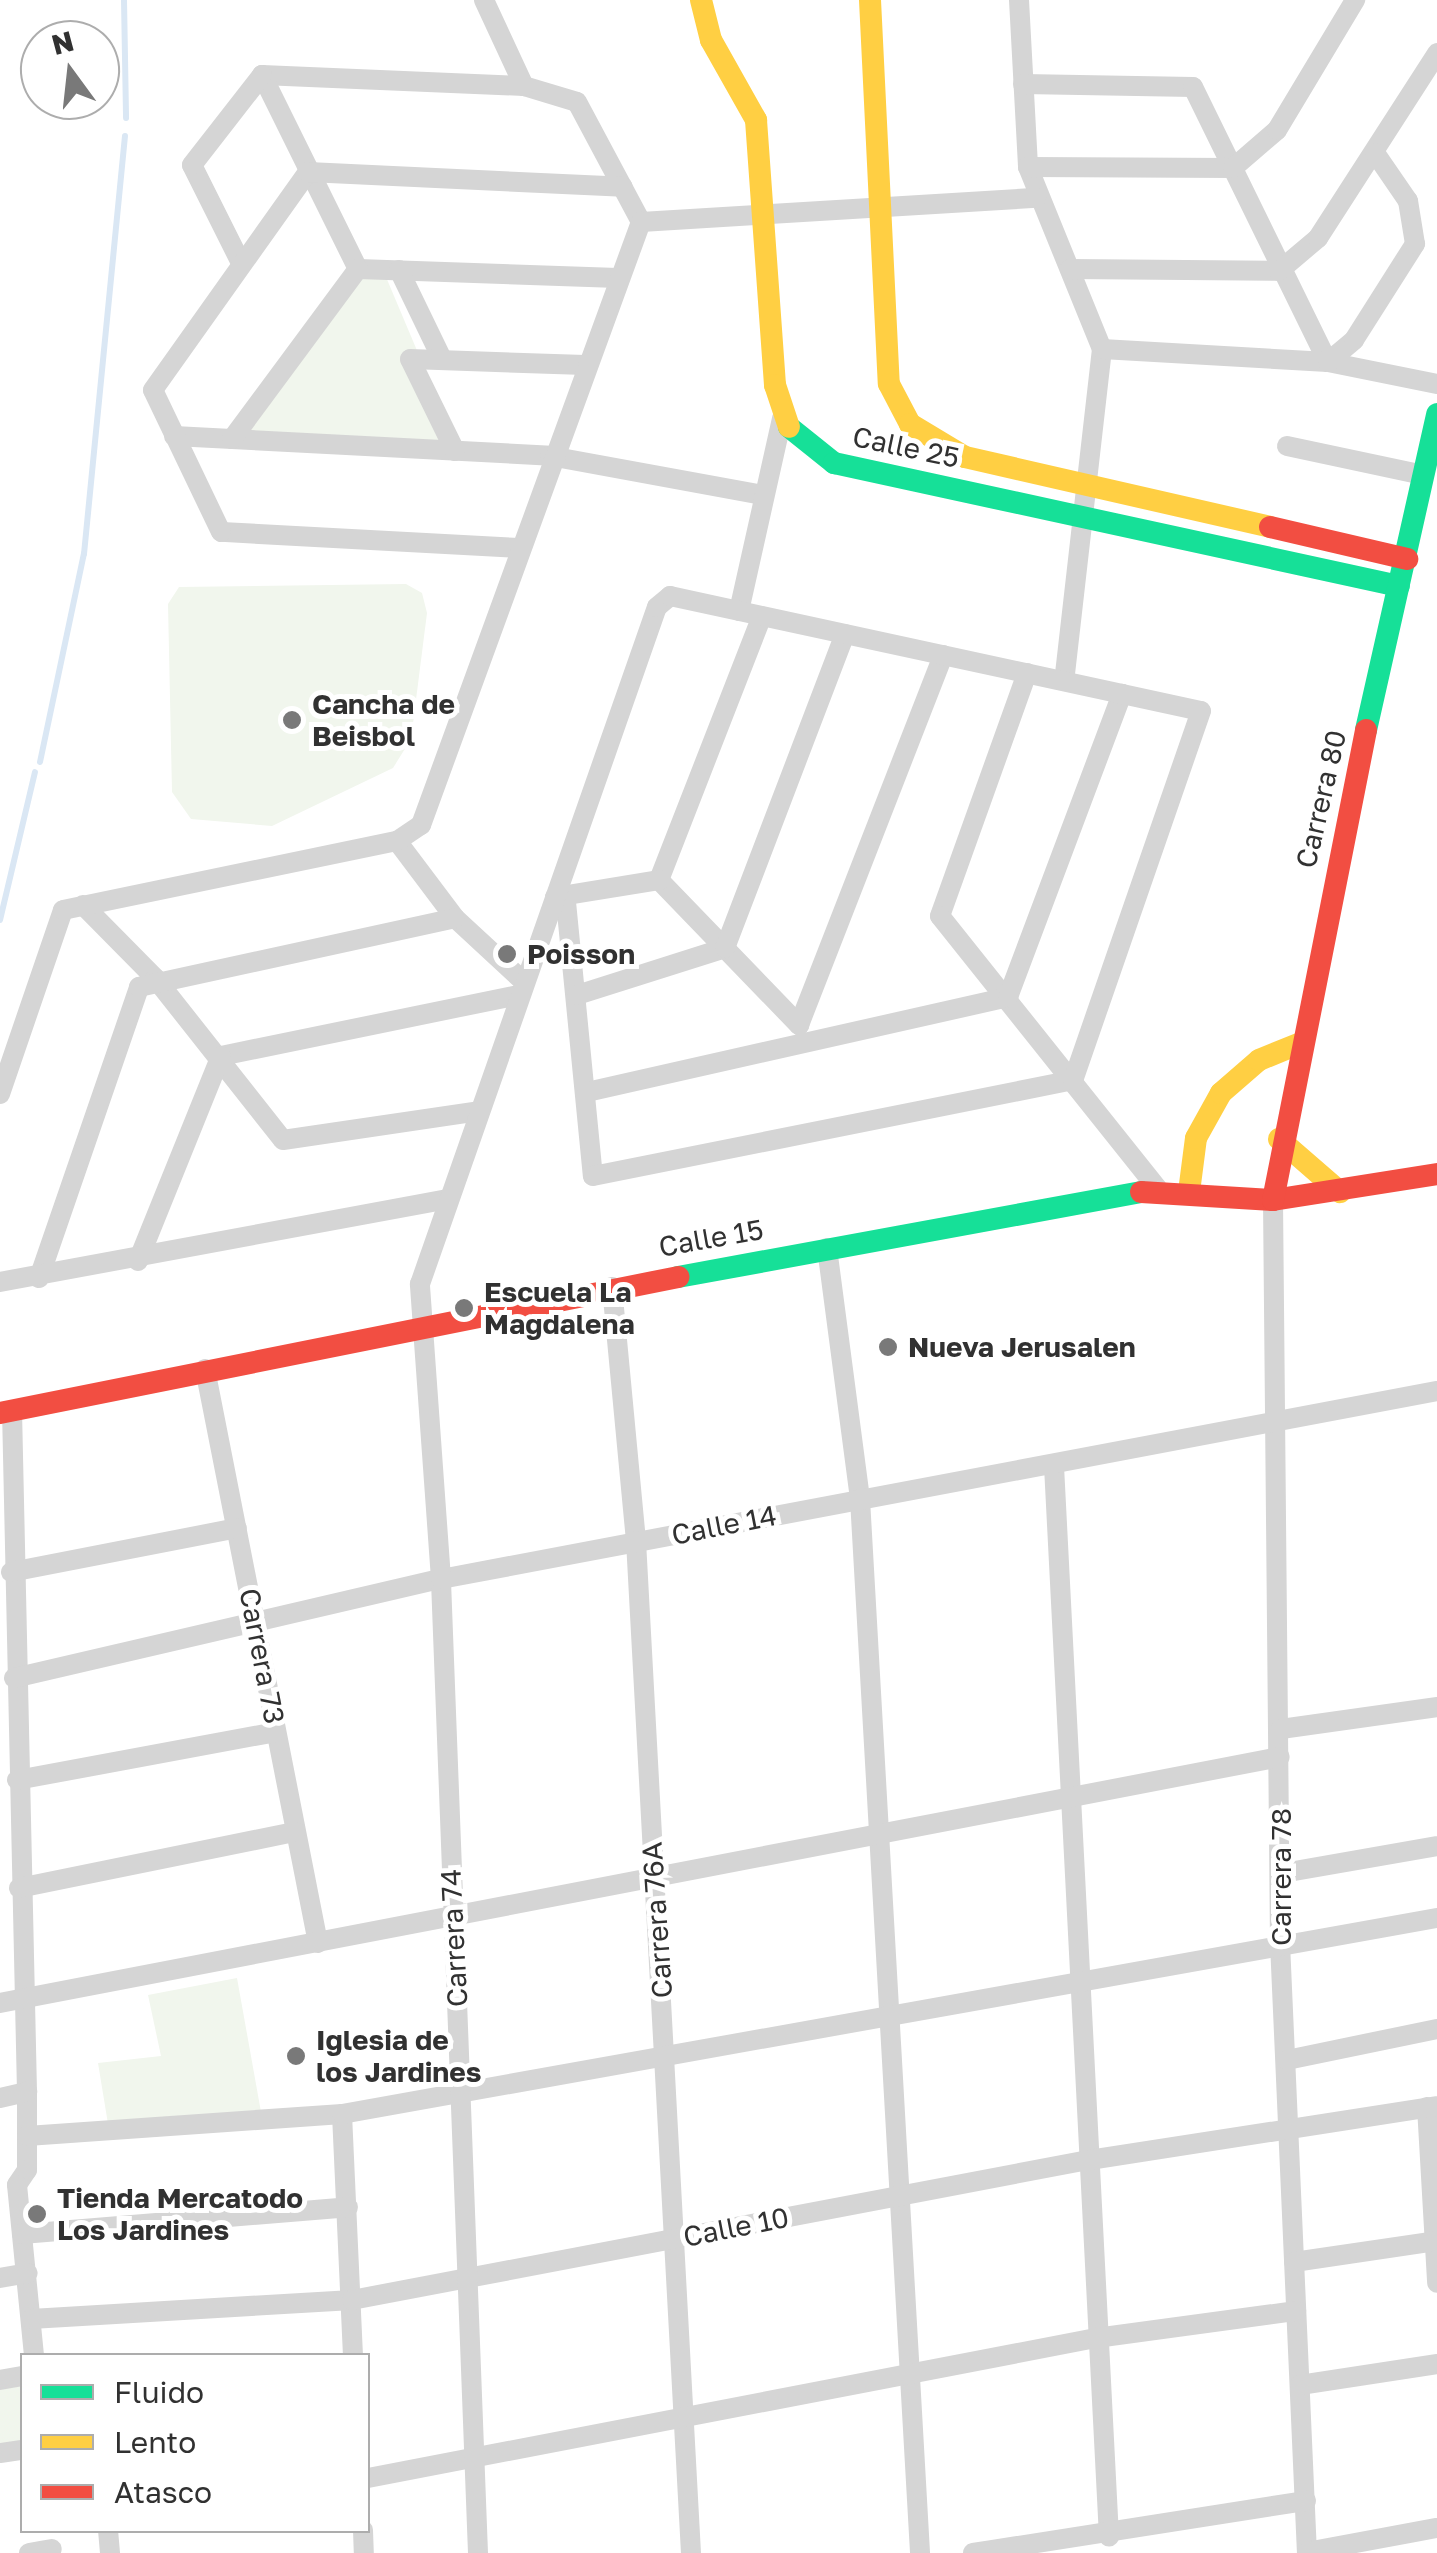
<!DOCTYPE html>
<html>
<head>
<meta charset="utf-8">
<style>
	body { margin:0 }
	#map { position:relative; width:1437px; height:2553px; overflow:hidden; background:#fff; font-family:"Golos Text",sans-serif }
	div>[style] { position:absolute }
	.green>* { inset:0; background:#f1f6ed }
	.stream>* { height:6px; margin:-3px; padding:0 3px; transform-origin:3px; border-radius:3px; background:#dae7f4 }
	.street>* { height:20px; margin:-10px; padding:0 10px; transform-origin:10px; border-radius:10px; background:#d5d5d5 }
	.fast>* { height:22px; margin:-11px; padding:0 11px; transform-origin:11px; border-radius:11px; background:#16e098 }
	.slow>* { height:22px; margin:-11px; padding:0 11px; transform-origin:11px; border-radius:11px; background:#ffcf43 }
	.jam>* { height:22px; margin:-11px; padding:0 11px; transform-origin:11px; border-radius:11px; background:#f24e42 }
	.dots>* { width:28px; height:28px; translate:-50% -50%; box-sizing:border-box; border:5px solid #fff; border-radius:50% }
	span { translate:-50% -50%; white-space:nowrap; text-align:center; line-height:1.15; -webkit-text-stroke:10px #fff; paint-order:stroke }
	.street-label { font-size:28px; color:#313131 }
	.poi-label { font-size:28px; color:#313131; font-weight:700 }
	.left { translate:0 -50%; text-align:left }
	.legend { position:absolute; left:20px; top:2353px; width:350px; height:180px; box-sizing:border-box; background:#fff; border:2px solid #adadad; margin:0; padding:12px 18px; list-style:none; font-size:30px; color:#313131 }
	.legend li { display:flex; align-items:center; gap:20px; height:50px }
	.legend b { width:50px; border:2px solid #adadad }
	.north { position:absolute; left:20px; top:20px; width:100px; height:100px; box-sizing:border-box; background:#fff; border:2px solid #adadad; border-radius:50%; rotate:345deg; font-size:28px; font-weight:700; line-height:40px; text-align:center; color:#313131 }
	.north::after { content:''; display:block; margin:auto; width:35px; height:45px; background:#797979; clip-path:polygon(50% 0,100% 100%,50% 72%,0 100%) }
</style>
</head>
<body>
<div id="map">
	<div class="green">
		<i style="clip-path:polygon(362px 276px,386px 277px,456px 443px,242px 435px)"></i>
		<i style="clip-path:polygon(406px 584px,422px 593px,427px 613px,411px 739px,393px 768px,272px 826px,191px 819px,172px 792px,168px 604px,179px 587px)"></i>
		<i style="clip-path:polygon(237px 1978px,261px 2112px,108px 2124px,98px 2063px,161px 2056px,148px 1995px)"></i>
		<i style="clip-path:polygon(22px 2386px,22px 2445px,0 2449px,0 2389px)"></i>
	</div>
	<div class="stream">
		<i style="left:124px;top:0;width:118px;rotate:89deg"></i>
		<i style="left:40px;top:762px;width:213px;rotate:-78.1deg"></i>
		<i style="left:84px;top:554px;width:420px;rotate:-84.4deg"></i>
		<i style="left:0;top:920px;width:152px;rotate:-76.7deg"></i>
	</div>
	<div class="street">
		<i style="left:484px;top:0;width:95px;rotate:65.1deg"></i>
		<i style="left:524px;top:86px;width:55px;rotate:16.8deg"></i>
		<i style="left:577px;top:102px;width:136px;rotate:61.9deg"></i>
		<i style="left:1019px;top:0;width:167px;rotate:86.9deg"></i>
		<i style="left:1028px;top:167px;width:196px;rotate:67.9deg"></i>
		<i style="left:1102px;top:349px;width:334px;rotate:96.5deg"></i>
		<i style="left:262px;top:75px;width:262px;rotate:2.4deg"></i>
		<i style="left:262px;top:75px;width:216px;rotate:63.7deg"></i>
		<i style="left:1023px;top:84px;width:170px;rotate:1deg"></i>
		<i style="left:1193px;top:87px;width:306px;rotate:63.9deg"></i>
		<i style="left:1028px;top:167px;width:205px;rotate:0.3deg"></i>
		<i style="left:1233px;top:168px;width:58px;rotate:-40.8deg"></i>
		<i style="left:1277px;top:130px;width:152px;rotate:-59deg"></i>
		<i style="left:641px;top:222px;width:396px;rotate:-3.5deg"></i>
		<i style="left:240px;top:261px;width:107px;rotate:-116.6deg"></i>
		<i style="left:192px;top:165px;width:114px;rotate:-52.1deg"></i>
		<i style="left:358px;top:269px;width:260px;rotate:2deg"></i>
		<i style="left:1070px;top:269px;width:209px;rotate:0.5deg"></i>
		<i style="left:1279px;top:271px;width:51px;rotate:-40.2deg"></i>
		<i style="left:1318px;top:238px;width:220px;rotate:-57.2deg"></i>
		<i style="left:399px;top:270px;width:99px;rotate:64.2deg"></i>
		<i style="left:1102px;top:349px;width:226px;rotate:3.3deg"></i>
		<i style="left:1328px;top:362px;width:111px;rotate:11.4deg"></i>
		<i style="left:1328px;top:362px;width:34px;rotate:-40deg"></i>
		<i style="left:1354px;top:340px;width:114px;rotate:-57.6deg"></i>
		<i style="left:1415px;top:244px;width:44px;rotate:-99.2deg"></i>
		<i style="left:1408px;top:201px;width:58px;rotate:-124.5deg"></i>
		<i style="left:174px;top:436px;width:377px;rotate:3deg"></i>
		<i style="left:550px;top:456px;width:217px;rotate:10.4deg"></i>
		<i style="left:232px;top:439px;width:212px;rotate:-53.5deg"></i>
		<i style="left:1287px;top:446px;width:140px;rotate:12deg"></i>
		<i style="left:455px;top:451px;width:102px;rotate:-116.1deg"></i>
		<i style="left:410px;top:359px;width:175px;rotate:2deg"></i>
		<i style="left:519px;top:548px;width:298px;rotate:-176.9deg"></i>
		<i style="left:221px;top:532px;width:157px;rotate:-115.6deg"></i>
		<i style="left:153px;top:390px;width:267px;rotate:-54.6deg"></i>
		<i style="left:308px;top:172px;width:315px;rotate:2.7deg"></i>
		<i style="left:739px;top:611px;width:198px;rotate:-77.4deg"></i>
		<i style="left:1027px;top:673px;width:258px;rotate:109.7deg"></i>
		<i style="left:940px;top:916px;width:349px;rotate:51.4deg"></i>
		<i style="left:397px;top:841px;width:96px;rotate:53deg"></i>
		<i style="left:455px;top:918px;width:93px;rotate:42.8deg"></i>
		<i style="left:659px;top:880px;width:202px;rotate:46deg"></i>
		<i style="left:799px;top:1025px;width:397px;rotate:-68.7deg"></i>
		<i style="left:659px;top:880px;width:283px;rotate:-68.7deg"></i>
		<i style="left:555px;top:897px;width:105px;rotate:-9.3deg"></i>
		<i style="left:566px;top:902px;width:275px;rotate:84.4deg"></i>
		<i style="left:593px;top:1176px;width:490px;rotate:-11.3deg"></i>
		<i style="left:83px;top:905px;width:103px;rotate:45.4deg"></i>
		<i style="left:155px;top:978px;width:206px;rotate:51.7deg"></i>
		<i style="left:283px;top:1140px;width:198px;rotate:-8.4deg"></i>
		<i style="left:577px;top:995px;width:155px;rotate:-17.6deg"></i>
		<i style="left:725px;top:948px;width:336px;rotate:-69.1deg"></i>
		<i style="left:221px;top:1056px;width:303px;rotate:-11.6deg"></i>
		<i style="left:587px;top:1092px;width:432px;rotate:-12.7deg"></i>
		<i style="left:1008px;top:997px;width:324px;rotate:-69.4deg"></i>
		<i style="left:0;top:1094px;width:194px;rotate:-71.1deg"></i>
		<i style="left:63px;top:910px;width:341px;rotate:-11.7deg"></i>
		<i style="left:397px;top:841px;width:29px;rotate:-34deg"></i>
		<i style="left:421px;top:825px;width:642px;rotate:-69.96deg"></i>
		<i style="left:1273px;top:1200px;width:743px;rotate:89.46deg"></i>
		<i style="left:1280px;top:1943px;width:611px;rotate:87.47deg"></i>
		<i style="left:827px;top:1248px;width:253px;rotate:82.5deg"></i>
		<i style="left:860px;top:1499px;width:1056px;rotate:86.74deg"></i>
		<i style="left:138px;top:1261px;width:221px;rotate:-68deg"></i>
		<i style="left:39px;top:1278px;width:308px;rotate:-71deg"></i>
		<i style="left:139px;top:987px;width:323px;rotate:-12.3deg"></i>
		<i style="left:0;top:1282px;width:455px;rotate:-10.5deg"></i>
		<i style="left:612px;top:1287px;width:255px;rotate:84.6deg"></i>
		<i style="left:636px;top:1541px;width:1013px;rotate:86.89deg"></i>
		<i style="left:205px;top:1369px;width:585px;rotate:78.86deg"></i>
		<i style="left:12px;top:1410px;width:682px;rotate:88.74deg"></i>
		<i style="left:27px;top:2092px;width:78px;rotate:90deg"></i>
		<i style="left:27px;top:2170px;width:18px;rotate:124deg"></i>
		<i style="left:17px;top:2185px;width:172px;rotate:84.3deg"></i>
		<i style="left:1054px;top:1466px;width:1072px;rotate:87.06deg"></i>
		<i style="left:11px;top:1572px;width:230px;rotate:-11deg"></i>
		<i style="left:14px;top:1678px;width:438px;rotate:-13.1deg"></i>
		<i style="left:441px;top:1579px;width:1014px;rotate:-10.69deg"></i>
		<i style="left:1281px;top:1729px;width:158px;rotate:-8deg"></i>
		<i style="left:17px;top:1780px;width:263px;rotate:-10.5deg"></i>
		<i style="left:1283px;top:1873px;width:156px;rotate:-9.9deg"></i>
		<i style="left:19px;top:1888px;width:282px;rotate:-11.5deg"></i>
		<i style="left:0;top:2003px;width:1303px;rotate:-10.88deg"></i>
		<i style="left:1287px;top:2060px;width:153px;rotate:-11.7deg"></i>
		<i style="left:0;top:2098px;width:28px;rotate:-13deg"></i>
		<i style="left:1427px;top:2107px;width:176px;rotate:86.7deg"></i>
		<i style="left:342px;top:2114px;width:242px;rotate:87.4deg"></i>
		<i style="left:27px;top:2136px;width:316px;rotate:-4deg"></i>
		<i style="left:342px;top:2114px;width:1112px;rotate:-10.15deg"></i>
		<i style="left:22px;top:2234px;width:327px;rotate:-4.7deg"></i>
		<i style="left:1294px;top:2262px;width:145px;rotate:-8.4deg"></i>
		<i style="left:0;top:2278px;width:28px;rotate:-10deg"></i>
		<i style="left:31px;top:2319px;width:322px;rotate:-3.4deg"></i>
		<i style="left:352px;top:2300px;width:744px;rotate:-10.77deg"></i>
		<i style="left:1083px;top:2161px;width:358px;rotate:-8.8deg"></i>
		<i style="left:0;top:2380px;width:22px;rotate:-10deg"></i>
		<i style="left:1300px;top:2385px;width:139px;rotate:-8.7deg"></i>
		<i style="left:0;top:2453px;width:22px;rotate:-8deg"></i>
		<i style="left:368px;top:2478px;width:741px;rotate:-10.89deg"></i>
		<i style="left:1096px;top:2338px;width:202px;rotate:-7.7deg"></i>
		<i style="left:108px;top:2530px;width:23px;rotate:85deg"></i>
		<i style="left:363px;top:2530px;width:23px;rotate:88deg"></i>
		<i style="left:1307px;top:2552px;width:132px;rotate:-10.5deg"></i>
		<i style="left:29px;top:2553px;width:23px;rotate:-10deg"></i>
		<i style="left:478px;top:2553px;width:975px;rotate:-92.18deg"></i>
		<i style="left:441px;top:1579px;width:296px;rotate:-94.1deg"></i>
		<i style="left:420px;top:1284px;width:717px;rotate:-70.71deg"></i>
		<i style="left:657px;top:607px;width:17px;rotate:-40deg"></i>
		<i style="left:670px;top:596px;width:543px;rotate:12.22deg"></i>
		<i style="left:1201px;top:711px;width:391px;rotate:109.1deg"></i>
		<i style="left:973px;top:2553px;width:337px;rotate:-8.9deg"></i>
	</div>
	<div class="fast">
		<i style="left:789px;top:427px;width:58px;rotate:38.7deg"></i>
		<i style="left:834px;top:463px;width:578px;rotate:12.28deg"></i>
		<i style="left:1366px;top:730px;width:324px;rotate:-77.3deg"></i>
		<i style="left:678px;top:1277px;width:471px;rotate:-10.4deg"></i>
	</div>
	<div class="slow">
		<i style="left:701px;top:0;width:41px;rotate:76deg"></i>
		<i style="left:711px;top:40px;width:92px;rotate:60.6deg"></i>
		<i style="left:756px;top:120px;width:266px;rotate:85.9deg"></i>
		<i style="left:775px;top:385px;width:44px;rotate:71.6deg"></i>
		<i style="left:870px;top:0;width:384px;rotate:87.2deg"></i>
		<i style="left:889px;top:384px;width:45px;rotate:62.3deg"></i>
		<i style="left:910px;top:424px;width:64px;rotate:31deg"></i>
		<i style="left:965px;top:457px;width:313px;rotate:12.9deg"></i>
		<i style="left:1279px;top:1139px;width:81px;rotate:41deg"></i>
		<i style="left:1189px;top:1192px;width:54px;rotate:-82.6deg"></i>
		<i style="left:1196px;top:1138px;width:51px;rotate:-60.9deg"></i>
		<i style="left:1221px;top:1093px;width:50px;rotate:-41deg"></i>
		<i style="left:1259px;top:1060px;width:42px;rotate:-22.3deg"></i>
	</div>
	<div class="jam">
		<i style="left:1270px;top:527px;width:141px;rotate:13.1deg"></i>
		<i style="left:1141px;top:1192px;width:132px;rotate:3.5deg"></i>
		<i style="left:1273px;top:1200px;width:166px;rotate:-9deg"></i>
		<i style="left:1273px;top:1200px;width:479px;rotate:-78.8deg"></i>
		<i style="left:0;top:1413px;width:692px;rotate:-11.34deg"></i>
	</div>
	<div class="dots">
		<i style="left:292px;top:720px;background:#797979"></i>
		<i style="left:507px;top:954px;background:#797979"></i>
		<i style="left:464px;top:1308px;background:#797979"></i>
		<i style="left:888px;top:1347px;background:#797979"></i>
		<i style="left:296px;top:2056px;background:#797979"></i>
		<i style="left:37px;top:2214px;background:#797979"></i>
	</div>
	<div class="street-label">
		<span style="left:906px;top:447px;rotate:12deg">Calle 25</span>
		<span style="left:1321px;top:799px;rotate:-77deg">Carrera 80</span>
		<span style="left:711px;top:1238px;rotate:-10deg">Calle 15</span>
		<span style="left:724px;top:1525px;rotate:-11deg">Calle 14</span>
		<span style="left:262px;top:1656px;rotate:79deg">Carrera 73</span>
		<span style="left:1281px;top:1877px;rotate:-90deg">Carrera 78</span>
		<span style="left:657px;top:1920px;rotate:-94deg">Carrera 76A</span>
		<span style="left:454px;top:1938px;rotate:-93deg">Carrera 74</span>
		<span style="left:736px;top:2227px;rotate:-11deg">Calle 10</span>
	</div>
	<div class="poi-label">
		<span class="left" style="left:312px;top:720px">Cancha de<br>Beisbol</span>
		<span class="left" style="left:527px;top:954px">Poisson</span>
		<span class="left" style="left:484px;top:1308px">Escuela La<br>Magdalena</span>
		<span class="left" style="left:908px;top:1347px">Nueva Jerusalen</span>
		<span class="left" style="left:316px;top:2056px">Iglesia de<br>los Jardines</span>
		<span class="left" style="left:57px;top:2214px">Tienda Mercatodo<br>Los Jardines</span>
	</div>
	<ul class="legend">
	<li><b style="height:12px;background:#16e098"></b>Fluido</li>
	<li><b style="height:12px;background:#ffcf43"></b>Lento</li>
	<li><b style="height:12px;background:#f24e42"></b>Atasco</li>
	</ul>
	<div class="north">N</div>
</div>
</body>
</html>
